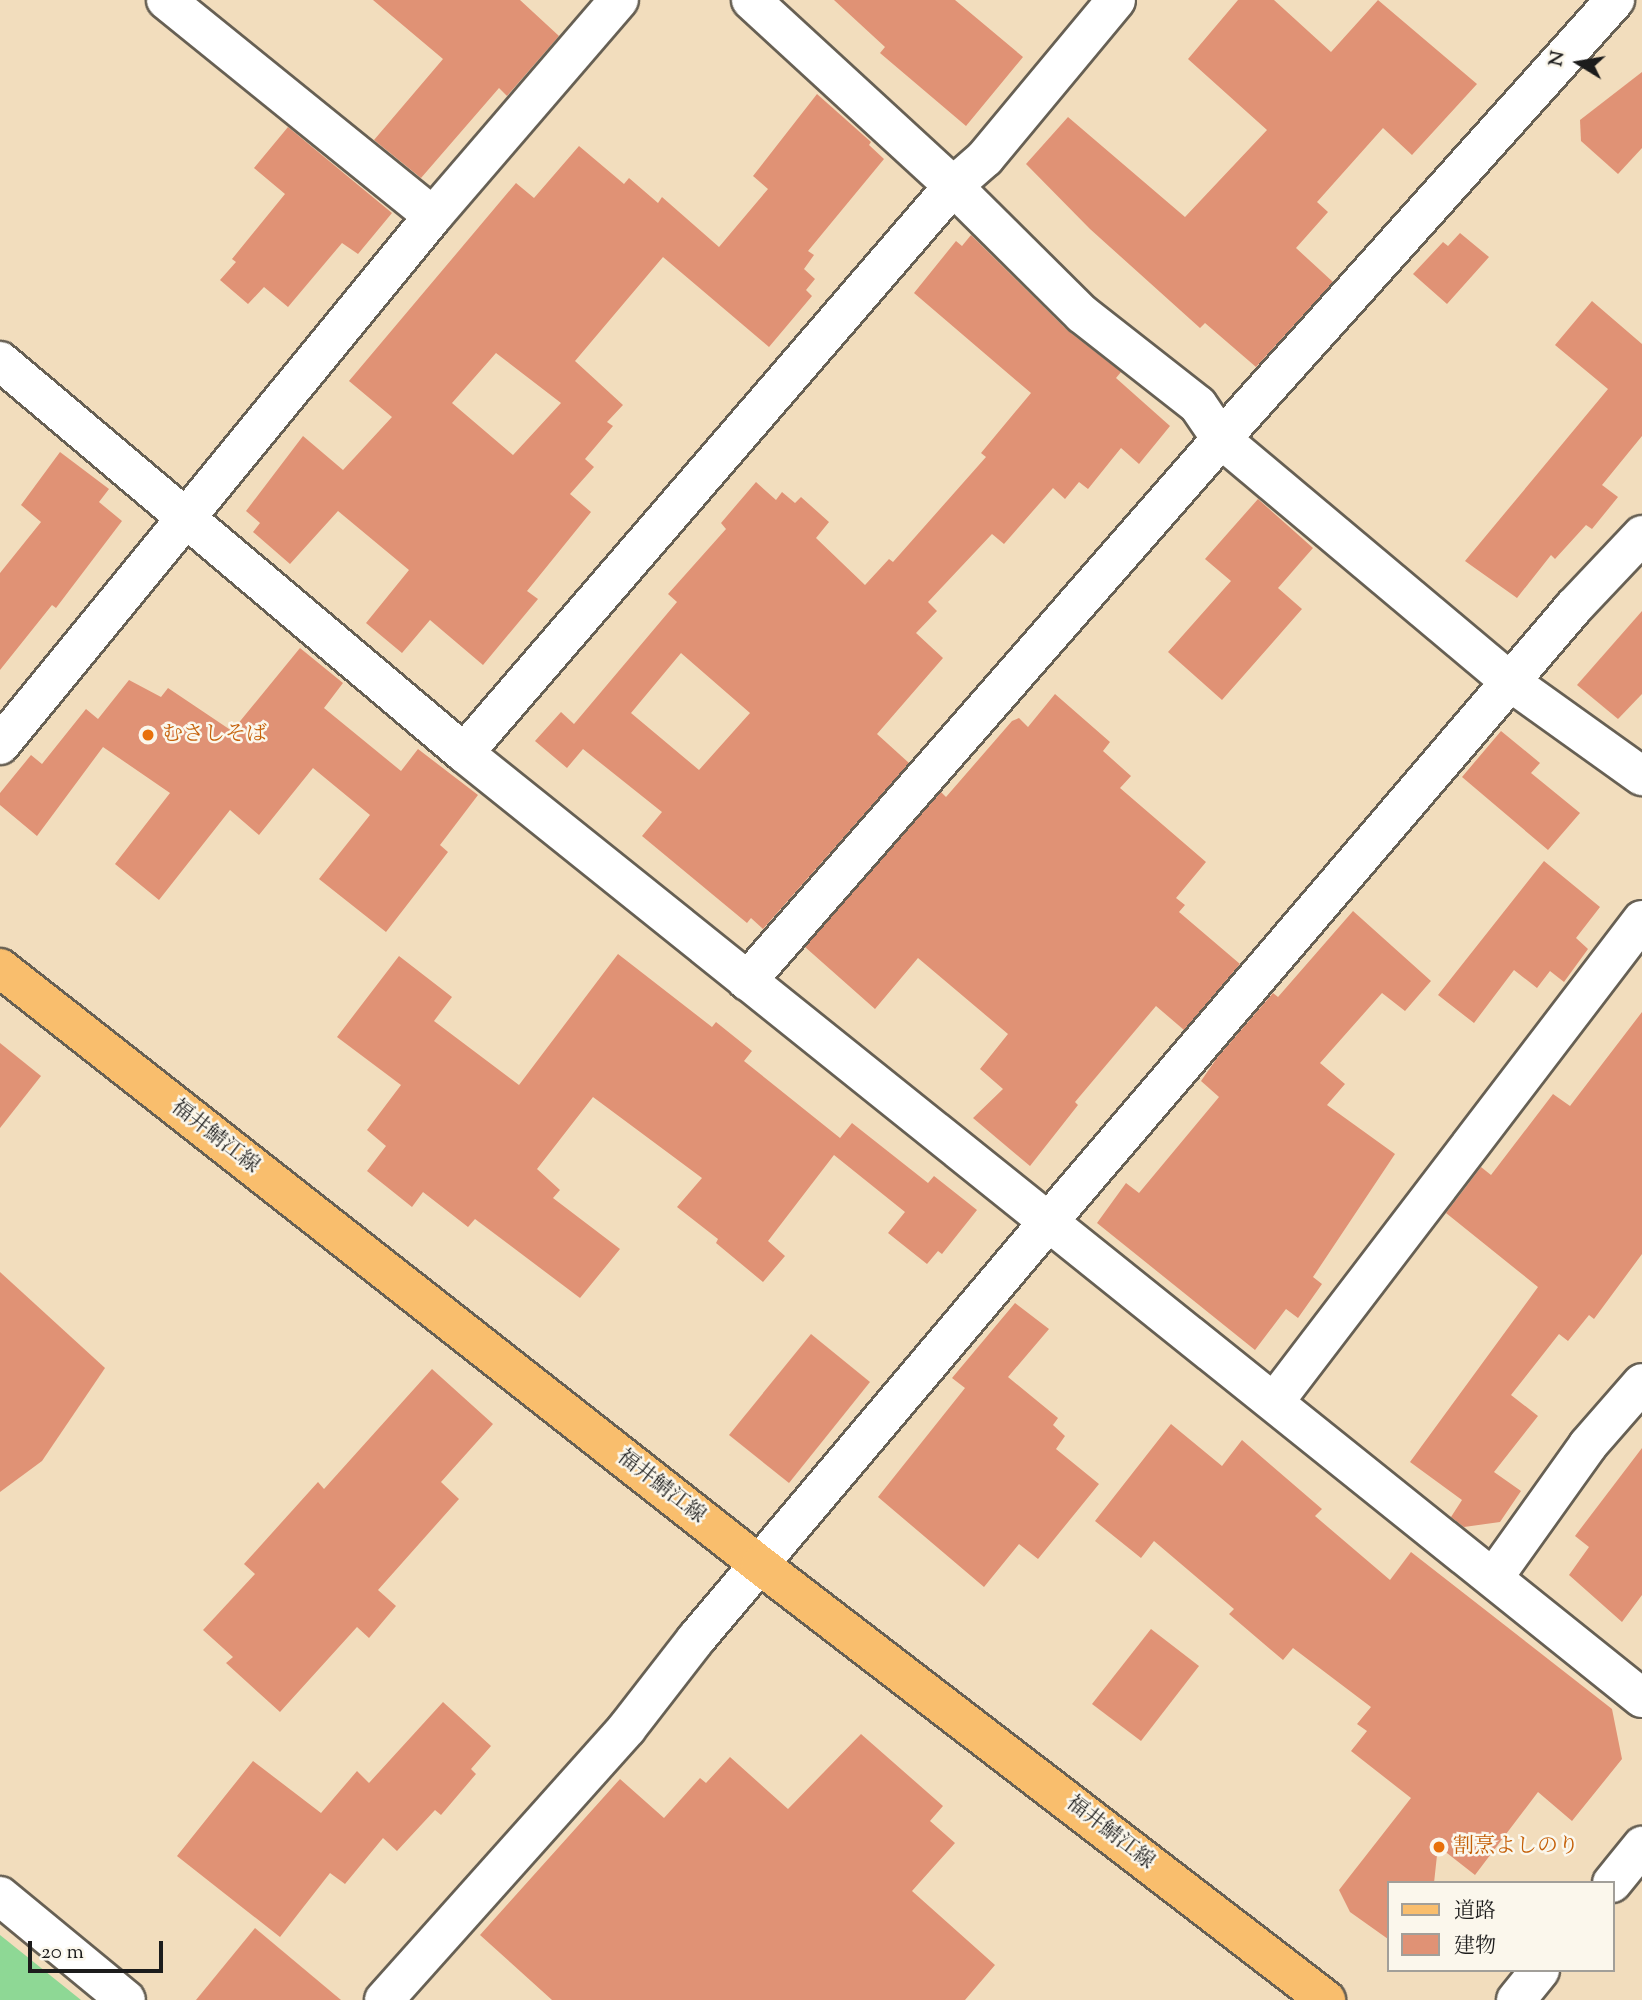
<!DOCTYPE html>
<html>
<head>
<meta charset="utf-8">
<style>
	body { margin:0 }
	#map { position:relative; width:1642px; height:2000px; overflow:hidden; background:#f2ddbd; font-family:"Sorts Mill Goudy","Noto Serif JP",serif }
	div>[style] { position:absolute }
	.green>* { inset:0; background:#8ed895 }
	.building>* { inset:0; background:#e09275 }
	.roads { filter:drop-shadow(2px 0 #676054) drop-shadow(-2px 0 #676054) drop-shadow(0 2px #676054) drop-shadow(0 -2px #676054) }
	.minor>* { height:38px; margin:-19px; padding:0 19px; transform-origin:19px; border-radius:19px; background:#fff }
	.major>* { height:38px; margin:-19px; padding:0 19px; transform-origin:19px; border-radius:19px; background:#f9be6d }
	.dots>* { width:19px; height:19px; translate:-50% -50%; box-sizing:border-box; border:4px solid #fbf7ec; border-radius:50% }
	span { translate:-50% -50%; white-space:nowrap; text-align:center; line-height:1.15; -webkit-text-stroke:5px #fbf7ec; paint-order:stroke }
	.food-label { font-size:21px; color:#c56008 }
	.left { translate:0 -50%; text-align:left }
	.street-label { font-size:21px; color:#1c1c1c }
	.legend { position:absolute; left:1387px; top:1881px; width:228px; height:91px; box-sizing:border-box; background:#fbf7ec; border:2px solid #a29f99; margin:0; padding:9px 12px; list-style:none; font-size:21px; color:#1c1c1c }
	.legend li { display:flex; align-items:center; gap:14px; height:35px }
	.legend b { width:35px; border:2px solid #a29f99 }
	.north { position:absolute; left:1544px; top:28px; width:70px; height:70px; -webkit-text-stroke:5px #fbf7ec; paint-order:stroke; rotate:281deg; font-size:19px; font-weight:700; line-height:28px; text-align:center; color:#1c1c1c }
	.north::after { content:''; display:block; margin:auto; width:24px; height:32px; background:#1c1c1c; clip-path:polygon(50% 0,100% 100%,50% 72%,0 100%) }
	.scale { position:absolute; left:28px; top:1941px; width:135px; height:32px; box-sizing:border-box; border:4px solid #1c1c1c; border-top:0; padding-left:9px; font-size:21px; line-height:24px; white-space:nowrap; color:#1c1c1c; -webkit-text-stroke:5px #fbf7ec; paint-order:stroke }
</style>
</head>
<body>
<div id="map">
	<div class="green">
		<i style="clip-path:polygon(0 1935px,81px 2000px,0 2000px)"></i>
	</div>
	<div class="building">
		<i style="clip-path:polygon(373px 0,520px 0,559px 36px,507px 96px,499px 88px,421px 178px,374px 140px,443px 59px)"></i>
		<i style="clip-path:polygon(834px 0,955px 0,1023px 57px,966px 126px,880px 53px,885px 47px)"></i>
		<i style="clip-path:polygon(1238px 0,1274px 0,1331px 52px,1378px 0,1477px 84px,1412px 155px,1383px 128px,1317px 202px,1328px 212px,1296px 248px,1333px 282px,1256px 367px,1205px 323px,1200px 328px,1090px 229px,1026px 164px,1068px 117px,1185px 217px,1267px 130px,1188px 59px)"></i>
		<i style="clip-path:polygon(1642px 72px,1642px 148px,1618px 174px,1581px 141px,1580px 120px)"></i>
		<i style="clip-path:polygon(evenodd,817px 94px,871px 142px,869px 145px,884px 159px,808px 251px,814px 255px,804px 269px,815px 279px,806px 290px,812px 296px,769px 347px,663px 257px,575px 361px,623px 405px,607px 422px,613px 426px,585px 459px,594px 467px,570px 494px,591px 512px,527px 591px,538px 599px,483px 665px,430px 620px,402px 653px,366px 623px,409px 570px,338px 511px,290px 564px,253px 532px,260px 523px,246px 511px,303px 436px,343px 470px,392px 417px,349px 381px,516px 183px,534px 198px,579px 146px,624px 184px,629px 178px,658px 203px,662px 197px,719px 247px,768px 189px,753px 176px,817px 94px,496px 353px,561px 403px,513px 455px,452px 403px,496px 353px)"></i>
		<i style="clip-path:polygon(288px 127px,392px 213px,358px 254px,342px 243px,288px 307px,264px 287px,248px 304px,220px 280px,236px 262px,232px 259px,285px 194px,254px 168px)"></i>
		<i style="clip-path:polygon(1460px 233px,1489px 257px,1447px 304px,1413px 274px,1443px 242px,1448px 246px)"></i>
		<i style="clip-path:polygon(evenodd,971px 235px,1067px 330px,1121px 372px,1116px 378px,1170px 426px,1139px 464px,1121px 448px,1088px 489px,1079px 482px,1065px 499px,1053px 488px,1004px 544px,992px 534px,928px 602px,937px 611px,916px 633px,943px 658px,877px 734px,909px 763px,763px 929px,751px 918px,747px 923px,642px 836px,662px 812px,583px 749px,567px 768px,535px 741px,561px 712px,574px 724px,677px 602px,668px 594px,726px 529px,721px 523px,756px 482px,776px 500px,782px 492px,795px 503px,801px 497px,829px 522px,816px 538px,865px 585px,889px 559px,893px 562px,986px 457px,981px 453px,1031px 393px,914px 293px,956px 241px,962px 246px,971px 235px,681px 653px,750px 713px,699px 770px,631px 713px,681px 653px)"></i>
		<i style="clip-path:polygon(1592px 301px,1642px 344px,1642px 436px,1602px 485px,1618px 497px,1592px 529px,1586px 525px,1555px 559px,1551px 555px,1517px 598px,1465px 561px,1608px 389px,1555px 345px)"></i>
		<i style="clip-path:polygon(60px 452px,109px 489px,99px 502px,122px 521px,56px 608px,52px 605px,0 670px,0 573px,41px 522px,21px 505px)"></i>
		<i style="clip-path:polygon(1258px 499px,1313px 548px,1278px 588px,1302px 609px,1222px 700px,1168px 652px,1231px 581px,1205px 559px)"></i>
		<i style="clip-path:polygon(1642px 611px,1642px 694px,1618px 719px,1577px 685px)"></i>
		<i style="clip-path:polygon(300px 648px,343px 683px,324px 708px,401px 771px,418px 749px,478px 795px,440px 845px,448px 852px,386px 932px,319px 879px,370px 815px,313px 768px,259px 835px,230px 810px,159px 900px,115px 864px,170px 793px,103px 747px,37px 836px,0 805px,0 793px,31px 755px,42px 764px,86px 709px,98px 719px,129px 680px,161px 697px,168px 688px,232px 731px)"></i>
		<i style="clip-path:polygon(1055px 694px,1110px 742px,1103px 751px,1131px 776px,1120px 788px,1206px 862px,1176px 898px,1185px 905px,1179px 912px,1240px 964px,1184px 1030px,1156px 1006px,1075px 1102px,1078px 1105px,1030px 1166px,973px 1118px,1003px 1089px,980px 1069px,1008px 1034px,918px 958px,875px 1009px,805px 947px,941px 792px,946px 797px,1012px 721px,1019px 718px,1028px 727px)"></i>
		<i style="clip-path:polygon(1501px 731px,1540px 763px,1531px 773px,1580px 813px,1548px 850px,1462px 777px)"></i>
		<i style="clip-path:polygon(1544px 861px,1600px 907px,1576px 938px,1588px 949px,1564px 982px,1550px 971px,1537px 988px,1514px 970px,1474px 1023px,1438px 995px)"></i>
		<i style="clip-path:polygon(1353px 911px,1431px 981px,1405px 1011px,1382px 993px,1320px 1063px,1345px 1084px,1327px 1105px,1395px 1154px,1313px 1277px,1322px 1284px,1298px 1318px,1286px 1309px,1255px 1350px,1097px 1223px,1126px 1183px,1139px 1193px,1219px 1097px,1201px 1081px,1217px 1058px,1273px 993px,1278px 997px)"></i>
		<i style="clip-path:polygon(618px 954px,712px 1027px,716px 1022px,752px 1051px,744px 1061px,840px 1138px,852px 1123px,928px 1183px,934px 1176px,977px 1210px,942px 1254px,938px 1251px,927px 1264px,888px 1233px,905px 1212px,834px 1155px,768px 1241px,785px 1256px,763px 1282px,716px 1243px,718px 1239px,677px 1207px,702px 1178px,593px 1097px,537px 1169px,560px 1190px,553px 1198px,620px 1249px,580px 1298px,475px 1219px,468px 1227px,423px 1192px,412px 1207px,367px 1171px,386px 1146px,367px 1130px,401px 1085px,337px 1037px,399px 956px,452px 997px,434px 1021px,519px 1085px)"></i>
		<i style="clip-path:polygon(1642px 1012px,1642px 1254px,1594px 1319px,1589px 1315px,1568px 1341px,1559px 1334px,1511px 1395px,1538px 1416px,1494px 1472px,1521px 1491px,1500px 1522px,1464px 1527px,1451px 1517px,1462px 1500px,1410px 1462px,1538px 1287px,1446px 1213px,1481px 1167px,1491px 1175px,1553px 1094px,1570px 1106px)"></i>
		<i style="clip-path:polygon(0 1043px,41px 1076px,0 1128px)"></i>
		<i style="clip-path:polygon(0 1272px,105px 1368px,42px 1461px,0 1492px)"></i>
		<i style="clip-path:polygon(1015px 1303px,1049px 1329px,1008px 1377px,1058px 1418px,1053px 1425px,1065px 1436px,1056px 1449px,1099px 1484px,1038px 1559px,1019px 1544px,984px 1587px,878px 1497px,965px 1388px,952px 1378px)"></i>
		<i style="clip-path:polygon(811px 1334px,870px 1382px,789px 1483px,729px 1435px)"></i>
		<i style="clip-path:polygon(432px 1369px,493px 1424px,441px 1482px,459px 1499px,378px 1590px,396px 1606px,369px 1638px,357px 1627px,280px 1712px,226px 1663px,233px 1657px,203px 1630px,255px 1574px,244px 1564px,318px 1482px,324px 1489px)"></i>
		<i style="clip-path:polygon(1171px 1424px,1222px 1466px,1242px 1440px,1322px 1509px,1315px 1516px,1390px 1580px,1411px 1552px,1612px 1709px,1622px 1759px,1572px 1821px,1538px 1792px,1475px 1875px,1438px 1846px,1434px 1883px,1388px 1883px,1388px 1939px,1350px 1912px,1339px 1890px,1411px 1798px,1351px 1751px,1367px 1731px,1357px 1724px,1371px 1707px,1293px 1648px,1283px 1660px,1229px 1614px,1234px 1609px,1154px 1541px,1141px 1558px,1095px 1521px)"></i>
		<i style="clip-path:polygon(1642px 1448px,1642px 1595px,1622px 1622px,1569px 1575px,1589px 1547px,1575px 1536px)"></i>
		<i style="clip-path:polygon(1151px 1629px,1199px 1666px,1141px 1741px,1092px 1704px)"></i>
		<i style="clip-path:polygon(443px 1702px,491px 1746px,471px 1769px,476px 1774px,441px 1815px,435px 1810px,397px 1851px,383px 1838px,345px 1884px,330px 1873px,280px 1937px,177px 1856px,253px 1761px,321px 1813px,357px 1771px,369px 1783px)"></i>
		<i style="clip-path:polygon(861px 1734px,943px 1806px,930px 1821px,955px 1843px,912px 1891px,995px 1965px,965px 2000px,552px 2000px,480px 1935px,620px 1779px,664px 1818px,700px 1778px,706px 1783px,730px 1757px,788px 1809px)"></i>
		<i style="clip-path:polygon(255px 1928px,341px 2000px,196px 2000px)"></i>
	</div>
	<div class="roads">
		<div class="minor">
			<i style="left:166px;top:0;width:343px;rotate:39deg"></i>
			<i style="left:751px;top:0;width:275px;rotate:42.6deg"></i>
			<i style="left:953px;top:186px;width:182px;rotate:44.8deg"></i>
			<i style="left:1082px;top:314px;width:147px;rotate:38.1deg"></i>
			<i style="left:1198px;top:405px;width:41px;rotate:55.9deg"></i>
			<i style="left:1221px;top:439px;width:380px;rotate:40deg"></i>
			<i style="left:1512px;top:683px;width:160px;rotate:35.6deg"></i>
			<i style="left:0;top:361px;width:607px;rotate:40.19deg"></i>
			<i style="left:464px;top:753px;width:1510px;rotate:38.74deg"></i>
			<i style="left:0;top:745px;width:684px;rotate:-50.7deg"></i>
			<i style="left:433px;top:216px;width:285px;rotate:-49.3deg"></i>
			<i style="left:464px;top:753px;width:749px;rotate:-49.22deg"></i>
			<i style="left:953px;top:186px;width:43px;rotate:-41.2deg"></i>
			<i style="left:985px;top:158px;width:205px;rotate:-50.3deg"></i>
			<i style="left:747px;top:981px;width:720px;rotate:-48.83deg"></i>
			<i style="left:1221px;top:439px;width:590px;rotate:-48.09deg"></i>
			<i style="left:1275px;top:1401px;width:605px;rotate:-52.66deg"></i>
			<i style="left:1494px;top:1577px;width:162px;rotate:-54.5deg"></i>
			<i style="left:1588px;top:1445px;width:82px;rotate:-48.9deg"></i>
			<i style="left:1612px;top:1883px;width:48px;rotate:-51deg"></i>
			<i style="left:0;top:1896px;width:163px;rotate:39.5deg"></i>
			<i style="left:384px;top:2000px;width:365px;rotate:-48.2deg"></i>
			<i style="left:627px;top:1728px;width:113px;rotate:-52.2deg"></i>
			<i style="left:696px;top:1639px;width:547px;rotate:-49.82deg"></i>
			<i style="left:1049px;top:1221px;width:808px;rotate:-49.47deg"></i>
			<i style="left:1574px;top:607px;width:99px;rotate:-46.6deg"></i>
			<i style="left:1516px;top:2000px;width:38px;rotate:-51deg"></i>
		</div>
		<div class="major">
			<i style="left:0;top:968px;width:966px;rotate:38.15deg"></i>
			<i style="left:760px;top:1565px;width:714px;rotate:37.54deg"></i>
		</div>
	</div>
	<div class="dots">
		<i style="left:148px;top:735px;background:#e8710a"></i>
		<i style="left:1439px;top:1847px;background:#e8710a"></i>
	</div>
	<div class="food-label">
		<span class="left" style="left:162px;top:735px">むさしそば</span>
		<span class="left" style="left:1453px;top:1847px">割烹よしのり</span>
	</div>
	<div class="street-label">
		<span style="left:215px;top:1137px;rotate:38deg">福井鯖江線</span>
		<span style="left:661px;top:1487px;rotate:38deg">福井鯖江線</span>
		<span style="left:1110px;top:1833px;rotate:38deg">福井鯖江線</span>
	</div>
	<ul class="legend">
	<li><b style="height:9px;background:#f9be6d"></b>道路</li>
	<li><b style="height:19px;background:#e09275"></b>建物</li>
	</ul>
	<div class="north">N</div>
	<div class="scale">20 m</div>
</div>
</body>
</html>
